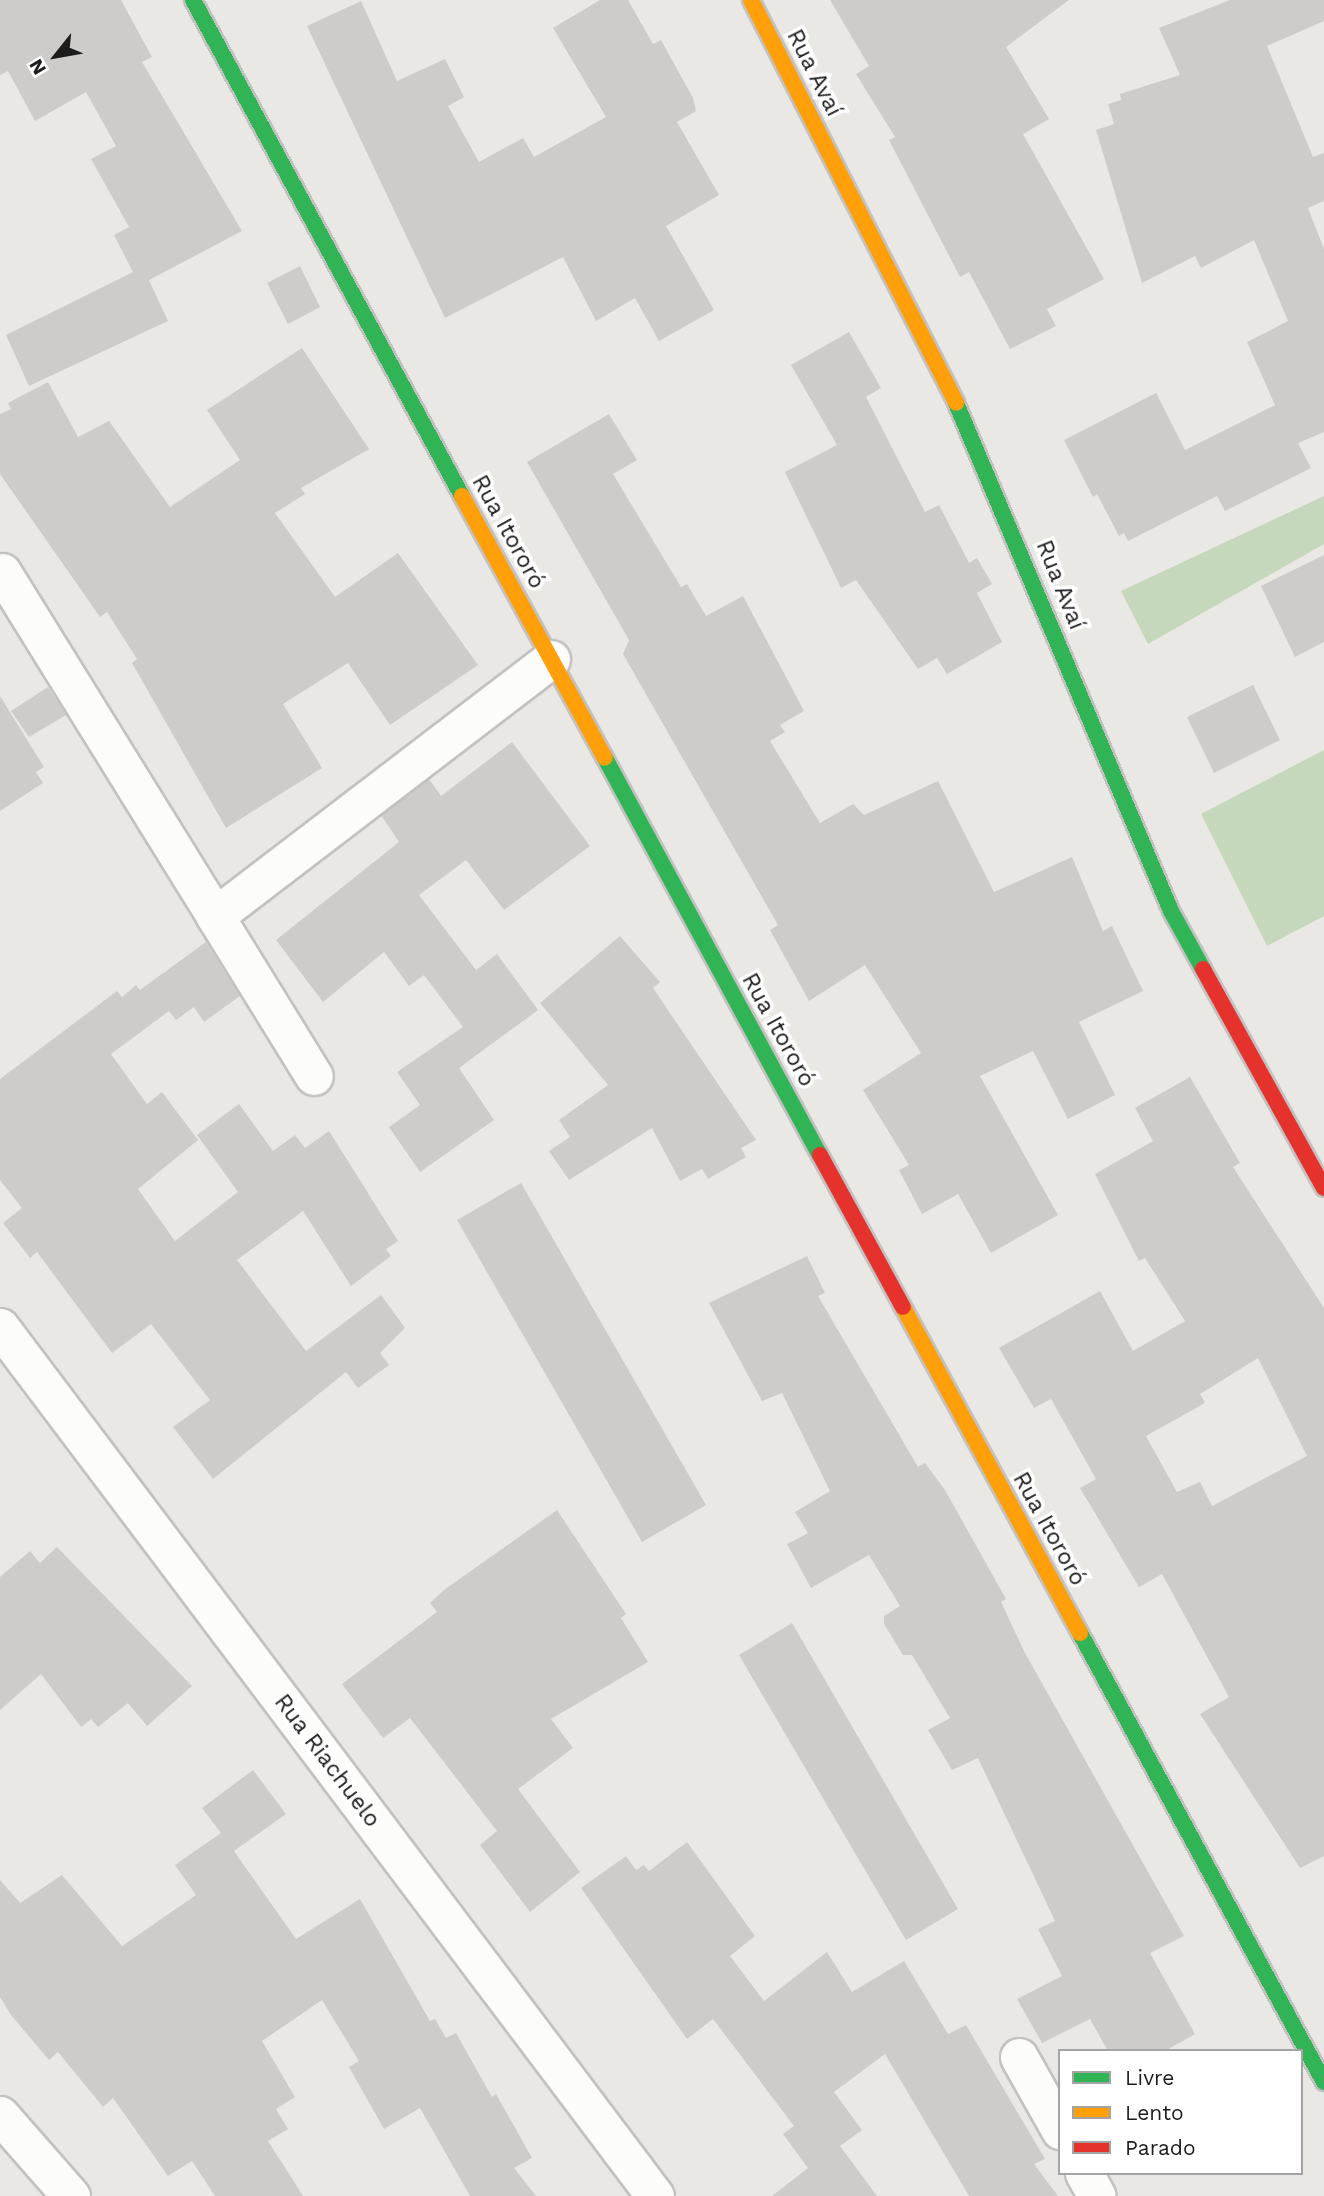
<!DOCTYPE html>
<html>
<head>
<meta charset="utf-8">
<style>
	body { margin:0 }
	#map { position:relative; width:1324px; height:2196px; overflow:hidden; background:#eae8e5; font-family:"Work Sans",sans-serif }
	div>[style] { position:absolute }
	.forest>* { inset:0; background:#c6d8bc }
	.building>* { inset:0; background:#ceccca }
	.roads { filter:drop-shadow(2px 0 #c3c2c1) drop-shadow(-2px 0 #c3c2c1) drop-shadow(0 2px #c3c2c1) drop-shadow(0 -2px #c3c2c1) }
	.street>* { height:37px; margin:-18.5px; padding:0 18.5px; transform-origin:18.5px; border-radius:18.5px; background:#fcfcfb }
	.fast>* { height:16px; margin:-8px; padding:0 8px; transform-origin:8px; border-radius:8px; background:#30b455 }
	.slow>* { height:16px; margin:-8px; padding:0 8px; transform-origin:8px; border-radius:8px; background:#ff9f0a }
	.jam>* { height:16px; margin:-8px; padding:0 8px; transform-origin:8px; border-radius:8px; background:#e5322d }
	span { translate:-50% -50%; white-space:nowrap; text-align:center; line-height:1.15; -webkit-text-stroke:7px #fff; paint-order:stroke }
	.street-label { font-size:23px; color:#1c1c1c }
	.legend { position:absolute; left:1058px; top:2049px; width:245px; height:126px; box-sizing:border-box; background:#fff; border:2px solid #a4a4a4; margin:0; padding:9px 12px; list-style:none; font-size:21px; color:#1c1c1c }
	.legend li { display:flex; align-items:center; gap:14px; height:35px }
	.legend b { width:35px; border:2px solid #a4a4a4 }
	.north { position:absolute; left:21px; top:21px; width:70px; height:70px; -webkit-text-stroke:5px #fff; paint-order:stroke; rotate:239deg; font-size:19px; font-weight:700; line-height:28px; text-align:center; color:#1c1c1c }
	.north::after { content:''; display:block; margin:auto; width:24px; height:32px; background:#1c1c1c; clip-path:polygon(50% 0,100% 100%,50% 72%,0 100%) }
</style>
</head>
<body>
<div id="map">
	<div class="forest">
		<i style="clip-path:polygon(1324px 496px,1324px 544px,1148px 644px,1121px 591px)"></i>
		<i style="clip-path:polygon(1324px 750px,1324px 916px,1267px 946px,1201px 814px)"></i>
	</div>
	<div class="building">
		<i style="clip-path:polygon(0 0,121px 0,152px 57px,142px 62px,242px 231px,149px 280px,168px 321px,29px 386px,6px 335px,133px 272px,114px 235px,129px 227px,91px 159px,116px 146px,86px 92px,35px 121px,8px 71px,0 75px)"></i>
		<i style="clip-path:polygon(600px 0,628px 0,653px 44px,661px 40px,693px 98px,696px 111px,677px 122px,719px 195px,666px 226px,714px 310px,659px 341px,635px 298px,596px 321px,563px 257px,445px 318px,307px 26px,361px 1px,397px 81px,445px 59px,464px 97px,448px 106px,479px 162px,523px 138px,534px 157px,606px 117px,553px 28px)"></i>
		<i style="clip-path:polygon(830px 0,1069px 0,1006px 47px,1049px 119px,1023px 134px,1104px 279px,1047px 309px,1056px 326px,1010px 349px,969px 272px,960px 277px,889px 140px,895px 137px,856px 74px,869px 66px)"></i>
		<i style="clip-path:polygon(1230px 0,1324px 0,1324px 21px,1267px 46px,1313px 157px,1324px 153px,1324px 201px,1308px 208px,1324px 249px,1324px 432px,1298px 443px,1311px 468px,1225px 511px,1217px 496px,1128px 541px,1124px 533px,1119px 536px,1097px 494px,1093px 497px,1064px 440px,1156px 393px,1185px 450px,1275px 405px,1247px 342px,1288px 321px,1254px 240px,1201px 268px,1195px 256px,1142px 283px,1096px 130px,1114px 124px,1108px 104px,1121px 100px,1120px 94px,1180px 75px,1159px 28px)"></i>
		<i style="clip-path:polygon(300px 266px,320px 307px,288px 324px,267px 283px)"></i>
		<i style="clip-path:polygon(849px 332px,881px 388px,866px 397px,925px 512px,939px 505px,969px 563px,977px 558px,992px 584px,977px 593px,1002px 642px,947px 674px,937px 658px,918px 669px,856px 580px,841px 588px,785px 472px,837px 445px,791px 365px)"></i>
		<i style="clip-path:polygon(302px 348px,369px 449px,301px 488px,305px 494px,275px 513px,335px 597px,398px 553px,478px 665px,390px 725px,348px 663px,283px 704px,322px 768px,226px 828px,132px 663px,137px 659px,107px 612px,100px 617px,0 474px,0 414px,11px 409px,8px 403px,48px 382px,78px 437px,109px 421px,170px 507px,240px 460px,207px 410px)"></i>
		<i style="clip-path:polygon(609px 414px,637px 460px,613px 474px,681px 587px,687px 584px,706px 616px,743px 596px,804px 711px,780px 725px,785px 732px,770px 741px,820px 823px,853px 804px,864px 815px,938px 781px,994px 892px,1072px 857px,1103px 931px,1112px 926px,1143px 991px,1079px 1022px,1115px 1095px,1068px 1119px,1033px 1051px,980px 1076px,1058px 1215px,991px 1253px,958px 1194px,922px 1214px,899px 1170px,909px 1165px,863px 1090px,921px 1053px,865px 965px,809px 1001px,770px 930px,778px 925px,623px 654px,629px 640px,527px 462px)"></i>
		<i style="clip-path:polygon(1324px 555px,1324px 642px,1295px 657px,1261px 586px)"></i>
		<i style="clip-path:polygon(1253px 685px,1280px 740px,1214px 773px,1187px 717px)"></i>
		<i style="clip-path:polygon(48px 687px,66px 715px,29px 737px,11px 711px)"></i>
		<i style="clip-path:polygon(0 696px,44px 767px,36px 772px,43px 783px,0 811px)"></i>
		<i style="clip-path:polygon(512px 742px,590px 846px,504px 910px,466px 860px,419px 895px,476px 970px,497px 954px,538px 1010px,459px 1068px,494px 1120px,420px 1172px,389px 1127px,420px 1105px,397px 1072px,463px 1027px,424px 975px,409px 986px,384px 952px,323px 1002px,276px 940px,399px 842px,381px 815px,429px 779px,441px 796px)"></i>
		<i style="clip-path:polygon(620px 936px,660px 982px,653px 988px,756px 1140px,741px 1148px,746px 1157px,708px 1179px,702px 1169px,680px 1181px,652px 1128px,569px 1180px,549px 1151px,570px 1137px,559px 1120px,608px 1085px,540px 1003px)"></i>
		<i style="clip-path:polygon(206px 942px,240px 996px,204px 1022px,194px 1007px,176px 1020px,169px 1011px,111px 1054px,147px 1104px,162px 1092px,198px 1140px,138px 1189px,175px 1241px,238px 1192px,197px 1135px,239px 1104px,273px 1151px,295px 1135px,305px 1148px,329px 1131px,398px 1241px,386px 1249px,391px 1256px,351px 1286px,303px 1211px,237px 1260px,306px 1351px,381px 1295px,405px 1328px,380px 1353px,389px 1365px,358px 1388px,346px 1372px,213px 1479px,173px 1427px,210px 1400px,151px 1324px,112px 1353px,37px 1252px,30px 1258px,3px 1223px,22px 1208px,0 1180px,0 1079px,117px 991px,122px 997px,136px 985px,140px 990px)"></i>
		<i style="clip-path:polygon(evenodd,1190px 1077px,1240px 1163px,1233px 1167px,1324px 1308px,1324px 1856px,1300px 1868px,1200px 1714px,1229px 1697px,1162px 1574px,1139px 1587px,1080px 1488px,1096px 1479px,1051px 1399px,1034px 1408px,999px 1348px,1100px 1291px,1133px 1351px,1185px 1321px,1145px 1258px,1139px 1261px,1095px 1174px,1153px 1141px,1135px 1108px,1190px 1077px,1258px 1358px,1307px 1456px,1212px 1506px,1200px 1482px,1177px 1492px,1146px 1436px,1205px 1403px,1200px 1394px,1258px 1358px)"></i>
		<i style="clip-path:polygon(521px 1183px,706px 1505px,642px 1542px,457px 1220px)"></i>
		<i style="clip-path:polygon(807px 1256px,825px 1293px,818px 1296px,918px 1467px,925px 1463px,945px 1490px,1006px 1599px,1001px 1602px,1025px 1653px,1184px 1936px,1150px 1953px,1195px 2034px,1165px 2051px,1108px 2051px,1090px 2019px,1042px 2043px,1017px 1999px,1062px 1976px,1038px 1929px,1055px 1921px,978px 1758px,952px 1770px,928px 1730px,950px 1718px,912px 1655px,903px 1655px,884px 1624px,884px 1616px,900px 1606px,869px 1555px,811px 1588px,787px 1544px,808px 1533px,795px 1512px,830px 1491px,782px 1393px,762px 1401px,709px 1303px)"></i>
		<i style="clip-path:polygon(557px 1510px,626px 1614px,621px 1618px,648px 1662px,551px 1719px,573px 1748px,518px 1789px,580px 1872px,530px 1912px,480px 1845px,497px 1831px,410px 1718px,383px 1738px,342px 1684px,437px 1612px,430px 1603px,444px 1590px)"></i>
		<i style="clip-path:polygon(57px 1547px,192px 1686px,147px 1726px,128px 1703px,98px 1727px,91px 1719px,81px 1727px,41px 1674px,0 1710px,0 1577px,30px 1551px,40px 1563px)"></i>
		<i style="clip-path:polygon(792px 1623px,958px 1909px,906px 1940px,739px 1655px)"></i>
		<i style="clip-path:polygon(253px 1770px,286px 1814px,234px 1851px,296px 1939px,360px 1899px,430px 2021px,435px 2019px,446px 2038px,456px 2033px,492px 2097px,496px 2094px,532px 2158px,514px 2168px,536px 2196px,470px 2196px,420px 2108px,384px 2129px,349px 2067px,359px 2061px,322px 2000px,262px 2041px,295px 2097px,276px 2109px,288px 2129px,268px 2141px,303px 2196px,215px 2196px,192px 2161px,168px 2176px,113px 2098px,103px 2107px,58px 2052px,49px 2060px,11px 2015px,0 1997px,0 1880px,20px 1903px,62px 1875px,122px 1946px,196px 1895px,175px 1865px,221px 1833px,202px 1808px)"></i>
		<i style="clip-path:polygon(687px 1842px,755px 1936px,730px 1956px,764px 2001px,827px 1952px,852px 1992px,904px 1961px,948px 2034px,966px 2025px,1045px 2159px,1034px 2164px,1058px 2196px,969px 2196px,885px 2054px,834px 2092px,862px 2130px,840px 2146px,877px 2196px,772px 2196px,808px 2168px,783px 2134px,794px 2126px,713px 2019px,687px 2039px,581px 1888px,626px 1856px,636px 1870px,644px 1865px,649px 1871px)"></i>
	</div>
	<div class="roads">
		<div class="street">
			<i style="left:2px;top:572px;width:405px;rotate:58.2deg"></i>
			<i style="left:215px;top:916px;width:423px;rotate:-37.4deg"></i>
			<i style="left:215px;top:916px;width:188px;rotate:58.3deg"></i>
			<i style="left:0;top:1327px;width:1088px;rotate:52.99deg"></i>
			<i style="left:1019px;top:2057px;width:84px;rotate:60.7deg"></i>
			<i style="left:0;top:2115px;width:108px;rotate:48.8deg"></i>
			<i style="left:1084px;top:2173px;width:26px;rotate:61deg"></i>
		</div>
		<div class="fast">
			<i style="left:193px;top:0;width:564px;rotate:61.53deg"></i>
			<i style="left:956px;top:403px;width:552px;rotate:67.06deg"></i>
			<i style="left:1171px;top:911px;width:66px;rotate:61.1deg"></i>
			<i style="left:605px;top:758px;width:451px;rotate:61.6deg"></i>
			<i style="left:1080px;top:1633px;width:511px;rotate:61.48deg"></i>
		</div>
		<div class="slow">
			<i style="left:751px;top:0;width:452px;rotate:63deg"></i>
			<i style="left:462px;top:496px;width:298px;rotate:61.4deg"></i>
			<i style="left:903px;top:1307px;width:371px;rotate:61.5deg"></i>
		</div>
		<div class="jam">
			<i style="left:1203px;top:969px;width:250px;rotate:61.1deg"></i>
			<i style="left:820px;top:1155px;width:173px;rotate:61.4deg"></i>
		</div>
	</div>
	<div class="street-label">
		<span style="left:814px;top:73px;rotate:63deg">Rua Avaí</span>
		<span style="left:508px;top:532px;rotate:61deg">Rua Itororó</span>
		<span style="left:1060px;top:585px;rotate:68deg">Rua Avaí</span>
		<span style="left:778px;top:1030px;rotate:61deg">Rua Itororó</span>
		<span style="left:1049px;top:1529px;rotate:61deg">Rua Itororó</span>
		<span style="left:327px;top:1761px;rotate:53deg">Rua Riachuelo</span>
	</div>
	<ul class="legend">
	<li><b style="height:9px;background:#30b455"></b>Livre</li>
	<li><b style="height:9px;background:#ff9f0a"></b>Lento</li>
	<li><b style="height:9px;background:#e5322d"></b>Parado</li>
	</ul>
	<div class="north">N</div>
</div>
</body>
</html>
